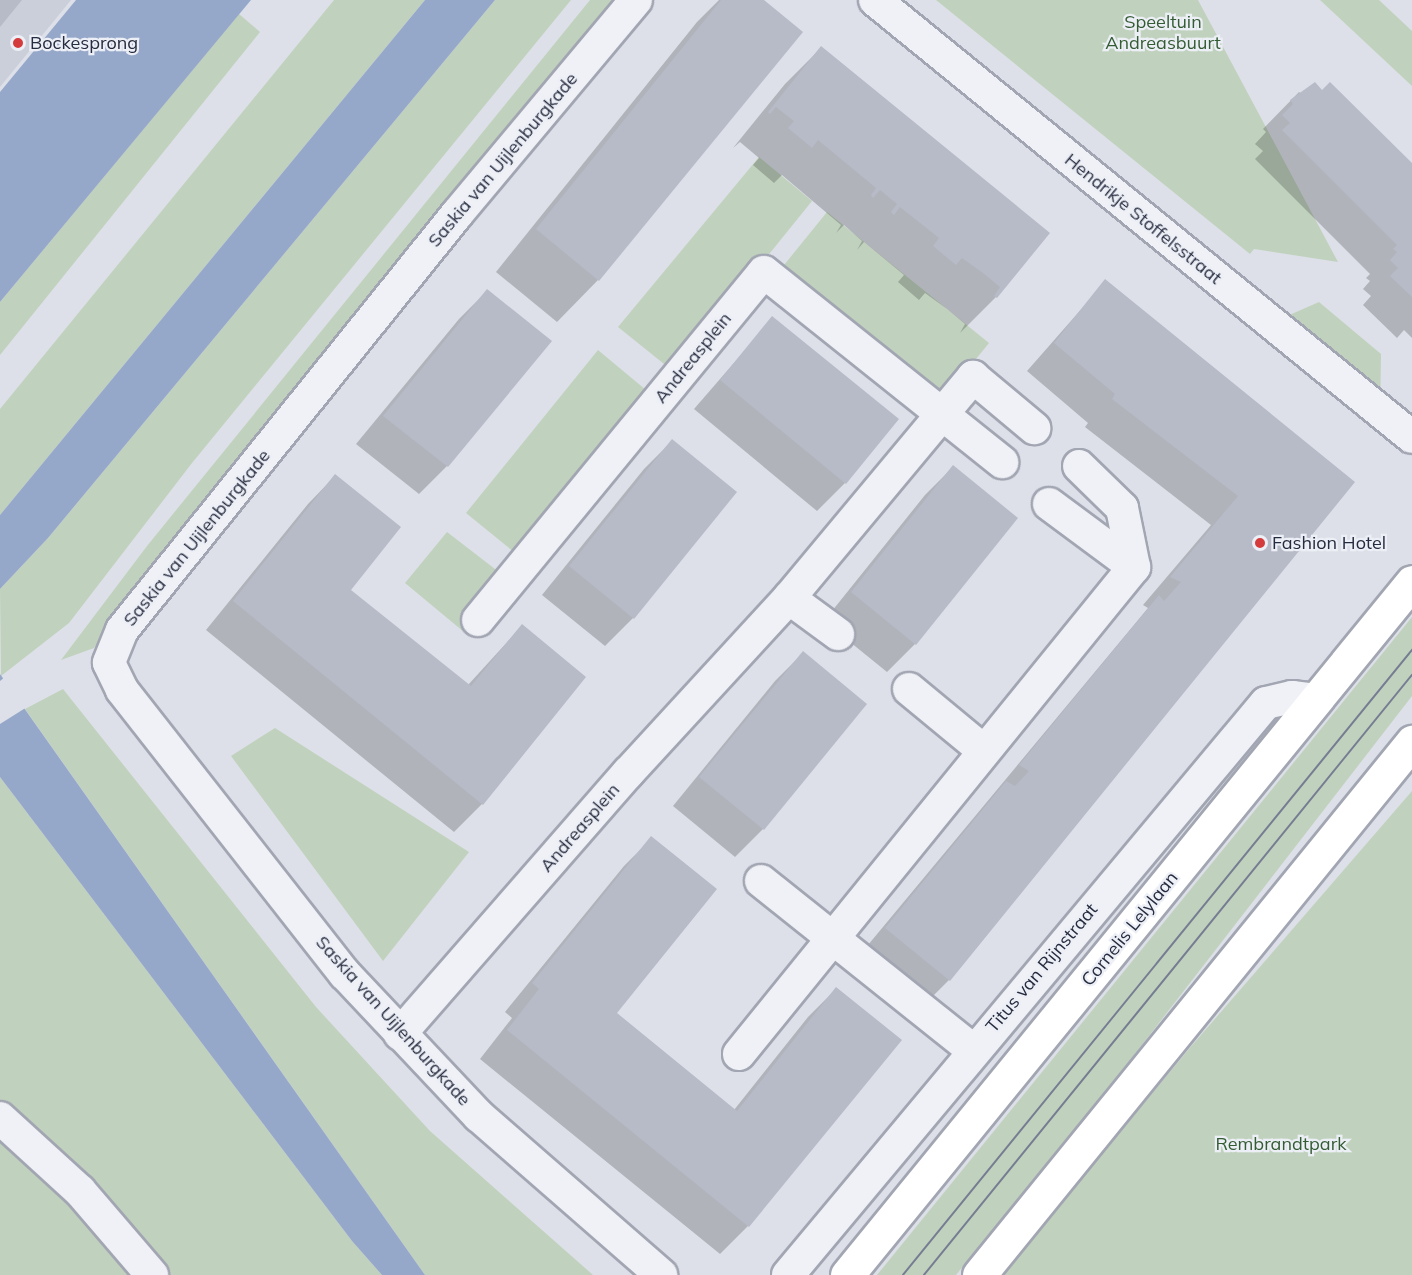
<!DOCTYPE html>
<html>
<head>
<meta charset="utf-8">
<style>
	body { margin:0 }
	#map { position:relative; width:1412px; height:1275px; overflow:hidden; background:#dde0e8; font-family:Mulish,sans-serif }
	div>[style] { position:absolute }
	.built>* { inset:0; background:#cbcfda }
	.green>* { inset:0; background:#c0d2be }
	.water>* { inset:0; background:#96a8ca }
	.pier>* { inset:0; background:#dde0e8 }
	.shadow>* { inset:0; background:#0003 }
	.building>* { inset:0; background:#b7bbc8 }
	.roads { filter:drop-shadow(2px 0 #a2a6b2) drop-shadow(-2px 0 #a2a6b2) drop-shadow(0 2px #a2a6b2) drop-shadow(0 -2px #a2a6b2) }
	.minor>* { height:32px; margin:-16px; padding:0 16px; transform-origin:16px; border-radius:16px; background:#f0f1f6 }
	.major>* { height:33px; margin:-16.5px; padding:0 16.5px; transform-origin:16.5px; border-radius:16.5px; background:#fff }
	.tram>* { height:1.5px; margin:-0.75px; padding:0 0.75px; transform-origin:0.75px; border-radius:0.75px; background:#767d92 }
	.dots>* { width:16px; height:16px; translate:-50% -50%; box-sizing:border-box; border:3px solid #edeff6; border-radius:50% }
	span { translate:-50% -50%; white-space:nowrap; text-align:center; line-height:1.15; -webkit-text-stroke:4.5px #edeff6; paint-order:stroke }
	.park-label { font-size:18px; color:#345c33 }
	.poi-label { font-size:18px; color:#262c3f }
	.left { translate:0 -50%; text-align:left }
	.street-label { font-size:18px; color:#262c3f }
</style>
</head>
<body>
<div id="map">
	<div class="built">
		<i style="clip-path:polygon(0 0,71px 0,0 87px)"></i>
	</div>
	<div class="green">
		<i style="clip-path:polygon(334px 0,425px 0,0 515px,0 409px)"></i>
		<i style="clip-path:polygon(495px 0,571px 0,192px 463px,69px 623px,1px 676px,0 589px,48px 538px)"></i>
		<i style="clip-path:polygon(590px 0,616px 0,94px 648px,61px 660px,147px 546px)"></i>
		<i style="clip-path:polygon(936px 0,1198px 0,1338px 262px,1254px 249px,1250px 254px)"></i>
		<i style="clip-path:polygon(1320px 0,1379px 0,1412px 31px,1412px 86px)"></i>
		<i style="clip-path:polygon(239px 14px,260px 32px,0 355px,0 302px)"></i>
		<i style="clip-path:polygon(759px 157px,812px 201px,674px 372px,618px 327px)"></i>
		<i style="clip-path:polygon(827px 212px,989px 343px,942px 401px,780px 270px)"></i>
		<i style="clip-path:polygon(1319px 302px,1381px 354px,1380px 416px,1269px 324px)"></i>
		<i style="clip-path:polygon(598px 350px,652px 395px,520px 557px,466px 513px)"></i>
		<i style="clip-path:polygon(447px 532px,508px 579px,464px 632px,405px 583px)"></i>
		<i style="clip-path:polygon(1412px 617px,1412px 696px,1135px 1054px,956px 1275px,877px 1275px)"></i>
		<i style="clip-path:polygon(63px 689px,316px 1007px,430px 1131px,593px 1275px,425px 1275px,25px 709px)"></i>
		<i style="clip-path:polygon(275px 728px,469px 852px,383px 961px,231px 756px)"></i>
		<i style="clip-path:polygon(0 777px,352px 1241px,382px 1275px,0 1275px)"></i>
		<i style="clip-path:polygon(1412px 791px,1412px 1275px,1002px 1275px,1188px 1050px)"></i>
	</div>
	<div class="water">
		<i style="clip-path:polygon(76px 0,251px 0,0 302px,0 92px)"></i>
		<i style="clip-path:polygon(425px 0,495px 0,48px 538px,0 589px,0 515px)"></i>
		<i style="clip-path:polygon(0 674px,425px 1275px,382px 1275px,352px 1241px,0 777px)"></i>
	</div>
	<div class="pier">
		<i style="clip-path:polygon(5px 677px,27px 707px,0 724px,0 681px)"></i>
	</div>
	<div class="shadow">
		<i style="clip-path:polygon(719px 0,762px 0,801px 32px,598px 280px,557px 322px,496px 272px,697px 22px)"></i>
		<i style="clip-path:polygon(821px 48px,1048px 234px,996px 297px,960px 333px,965px 324px,947px 309px,925px 293px,919px 300px,898px 282px,904px 275px,864px 242px,857px 250px,862px 241px,844px 225px,836px 233px,841px 225px,782px 175px,774px 183px,753px 165px,759px 158px,740px 142px,733px 148px,785px 84px)"></i>
		<i style="clip-path:polygon(1299px 92px,1412px 165px,1412px 338px,1404px 330px,1397px 338px,1363px 305px,1371px 296px,1363px 289px,1370px 281px,1366px 278px,1370px 274px,1255px 159px,1263px 151px,1255px 144px,1266px 132px,1263px 129px)"></i>
		<i style="clip-path:polygon(1106px 281px,1353px 483px,949px 980px,921px 1008px,858px 957px,1148px 608px,1143px 605px,1211px 525px,1085px 427px,1088px 423px,1027px 371px)"></i>
		<i style="clip-path:polygon(487px 291px,549px 341px,447px 466px,419px 494px,356px 444px,459px 319px)"></i>
		<i style="clip-path:polygon(773px 318px,845px 483px,817px 511px,694px 409px)"></i>
		<i style="clip-path:polygon(672px 441px,633px 618px,605px 646px,542px 595px,644px 469px)"></i>
		<i style="clip-path:polygon(953px 467px,915px 644px,887px 672px,824px 621px,925px 495px)"></i>
		<i style="clip-path:polygon(335px 476px,349px 590px,468px 685px,522px 626px,584px 678px,482px 804px,454px 832px,206px 630px,308px 504px)"></i>
		<i style="clip-path:polygon(803px 653px,763px 829px,735px 857px,673px 806px,775px 681px)"></i>
		<i style="clip-path:polygon(652px 838px,615px 1013px,734px 1110px,808px 1017px,836px 989px,900px 1040px,748px 1226px,720px 1254px,480px 1059px,512px 1018px,505px 1012px,624px 866px)"></i>
	</div>
	<div class="building">
		<i style="clip-path:polygon(0 0,22px 0,0 27px)"></i>
		<i style="clip-path:polygon(721px 0,764px 0,803px 32px,599px 281px,536px 229px)"></i>
		<i style="clip-path:polygon(821px 46px,1050px 233px,997px 298px,994px 296px,1000px 287px,983px 273px,962px 258px,956px 265px,933px 246px,939px 238px,900px 207px,894px 215px,891px 212px,897px 204px,880px 190px,873px 198px,871px 195px,876px 188px,818px 140px,812px 148px,788px 128px,794px 121px,776px 107px,770px 114px,768px 112px)"></i>
		<i style="clip-path:polygon(1315px 82px,1322px 90px,1330px 82px,1412px 163px,1412px 297px,1390px 276px,1398px 268px,1390px 260px,1397px 252px,1393px 249px,1397px 245px,1282px 130px,1290px 123px,1282px 115px,1293px 104px,1290px 100px)"></i>
		<i style="clip-path:polygon(1105px 279px,1355px 482px,950px 981px,885px 928px,1006px 781px,1015px 786px,1029px 771px,1019px 765px,1159px 595px,1164px 601px,1181px 582px,1170px 577px,1238px 496px,1112px 399px,1115px 394px,1054px 343px)"></i>
		<i style="clip-path:polygon(487px 289px,552px 341px,448px 467px,383px 416px)"></i>
		<i style="clip-path:polygon(772px 316px,899px 419px,846px 484px,720px 380px)"></i>
		<i style="clip-path:polygon(672px 439px,737px 492px,634px 619px,569px 566px)"></i>
		<i style="clip-path:polygon(953px 465px,1018px 518px,916px 645px,851px 592px)"></i>
		<i style="clip-path:polygon(335px 474px,401px 527px,351px 590px,471px 686px,522px 624px,586px 677px,483px 805px,233px 601px)"></i>
		<i style="clip-path:polygon(803px 651px,867px 704px,764px 830px,699px 777px)"></i>
		<i style="clip-path:polygon(651px 836px,717px 889px,617px 1013px,737px 1111px,836px 987px,902px 1040px,749px 1227px,507px 1030px,539px 989px,532px 983px)"></i>
	</div>
	<div class="roads">
		<div class="minor">
			<i style="left:636px;top:0;width:279px;rotate:129.9deg"></i>
			<i style="left:457px;top:214px;width:534px;rotate:128.84deg"></i>
			<i style="left:122px;top:630px;width:35px;rotate:112deg"></i>
			<i style="left:109px;top:663px;width:30px;rotate:64deg"></i>
			<i style="left:122px;top:690px;width:361px;rotate:51.9deg"></i>
			<i style="left:345px;top:974px;width:195px;rotate:46.7deg"></i>
			<i style="left:479px;top:1116px;width:242px;rotate:41.1deg"></i>
			<i style="left:875px;top:0;width:692px;rotate:39.14deg"></i>
			<i style="left:1049px;top:504px;width:106px;rotate:36.5deg"></i>
			<i style="left:789px;top:598px;width:61px;rotate:36.3deg"></i>
			<i style="left:478px;top:620px;width:450px;rotate:-50.6deg"></i>
			<i style="left:764px;top:272px;width:305px;rotate:38.6deg"></i>
			<i style="left:909px;top:689px;width:97px;rotate:39.6deg"></i>
			<i style="left:761px;top:881px;width:271px;rotate:38.6deg"></i>
			<i style="left:400px;top:1034px;width:347px;rotate:-48.9deg"></i>
			<i style="left:628px;top:773px;width:238px;rotate:-47.4deg"></i>
			<i style="left:789px;top:598px;width:288px;rotate:-50.2deg"></i>
			<i style="left:973px;top:377px;width:80px;rotate:39.9deg"></i>
			<i style="left:739px;top:1054px;width:627px;rotate:-50.95deg"></i>
			<i style="left:1134px;top:567px;width:60px;rotate:-101.5deg"></i>
			<i style="left:1122px;top:508px;width:60px;rotate:-135.7deg"></i>
			<i style="left:0;top:1118px;width:108px;rotate:42.4deg"></i>
			<i style="left:80px;top:1191px;width:111px;rotate:49.4deg"></i>
			<i style="left:788px;top:1275px;width:745px;rotate:-50.12deg"></i>
			<i style="left:1266px;top:703px;width:27px;rotate:-13deg"></i>
			<i style="left:1292px;top:697px;width:24px;rotate:7deg"></i>
		</div>
		<div class="major">
			<i style="left:847px;top:1275px;width:894px;rotate:-50.81deg"></i>
			<i style="left:979px;top:1275px;width:687px;rotate:-50.91deg"></i>
		</div>
	</div>
	<div class="tram">
		<i style="left:903px;top:1275px;width:806px;rotate:-50.84deg"></i>
		<i style="left:924px;top:1275px;width:773px;rotate:-50.88deg"></i>
	</div>
	<div class="dots">
		<i style="left:18px;top:43px;background:#d43b3c"></i>
		<i style="left:1260px;top:543px;background:#d43b3c"></i>
	</div>
	<div class="park-label">
		<span style="left:1163px;top:33px">Speeltuin<br>Andreasbuurt</span>
		<span style="left:1281px;top:1144px">Rembrandtpark</span>
	</div>
	<div class="poi-label">
		<span class="left" style="left:30px;top:43px">Bockesprong</span>
		<span class="left" style="left:1272px;top:543px">Fashion Hotel</span>
	</div>
	<div class="street-label">
		<span style="left:503px;top:160px;rotate:-50deg">Saskia van Uijlenburgkade</span>
		<span style="left:1143px;top:219px;rotate:39deg">Hendrikje Stoffelsstraat</span>
		<span style="left:693px;top:358px;rotate:-51deg">Andreasplein</span>
		<span style="left:197px;top:538px;rotate:-51deg">Saskia van Uijlenburgkade</span>
		<span style="left:580px;top:828px;rotate:-49deg">Andreasplein</span>
		<span style="left:1130px;top:929px;rotate:-51deg">Cornelis Lelylaan</span>
		<span style="left:1042px;top:968px;rotate:-50deg">Titus van Rijnstraat</span>
		<span style="left:393px;top:1021px;rotate:48deg">Saskia van Uijlenburgkade</span>
	</div>
</div>
</body>
</html>
